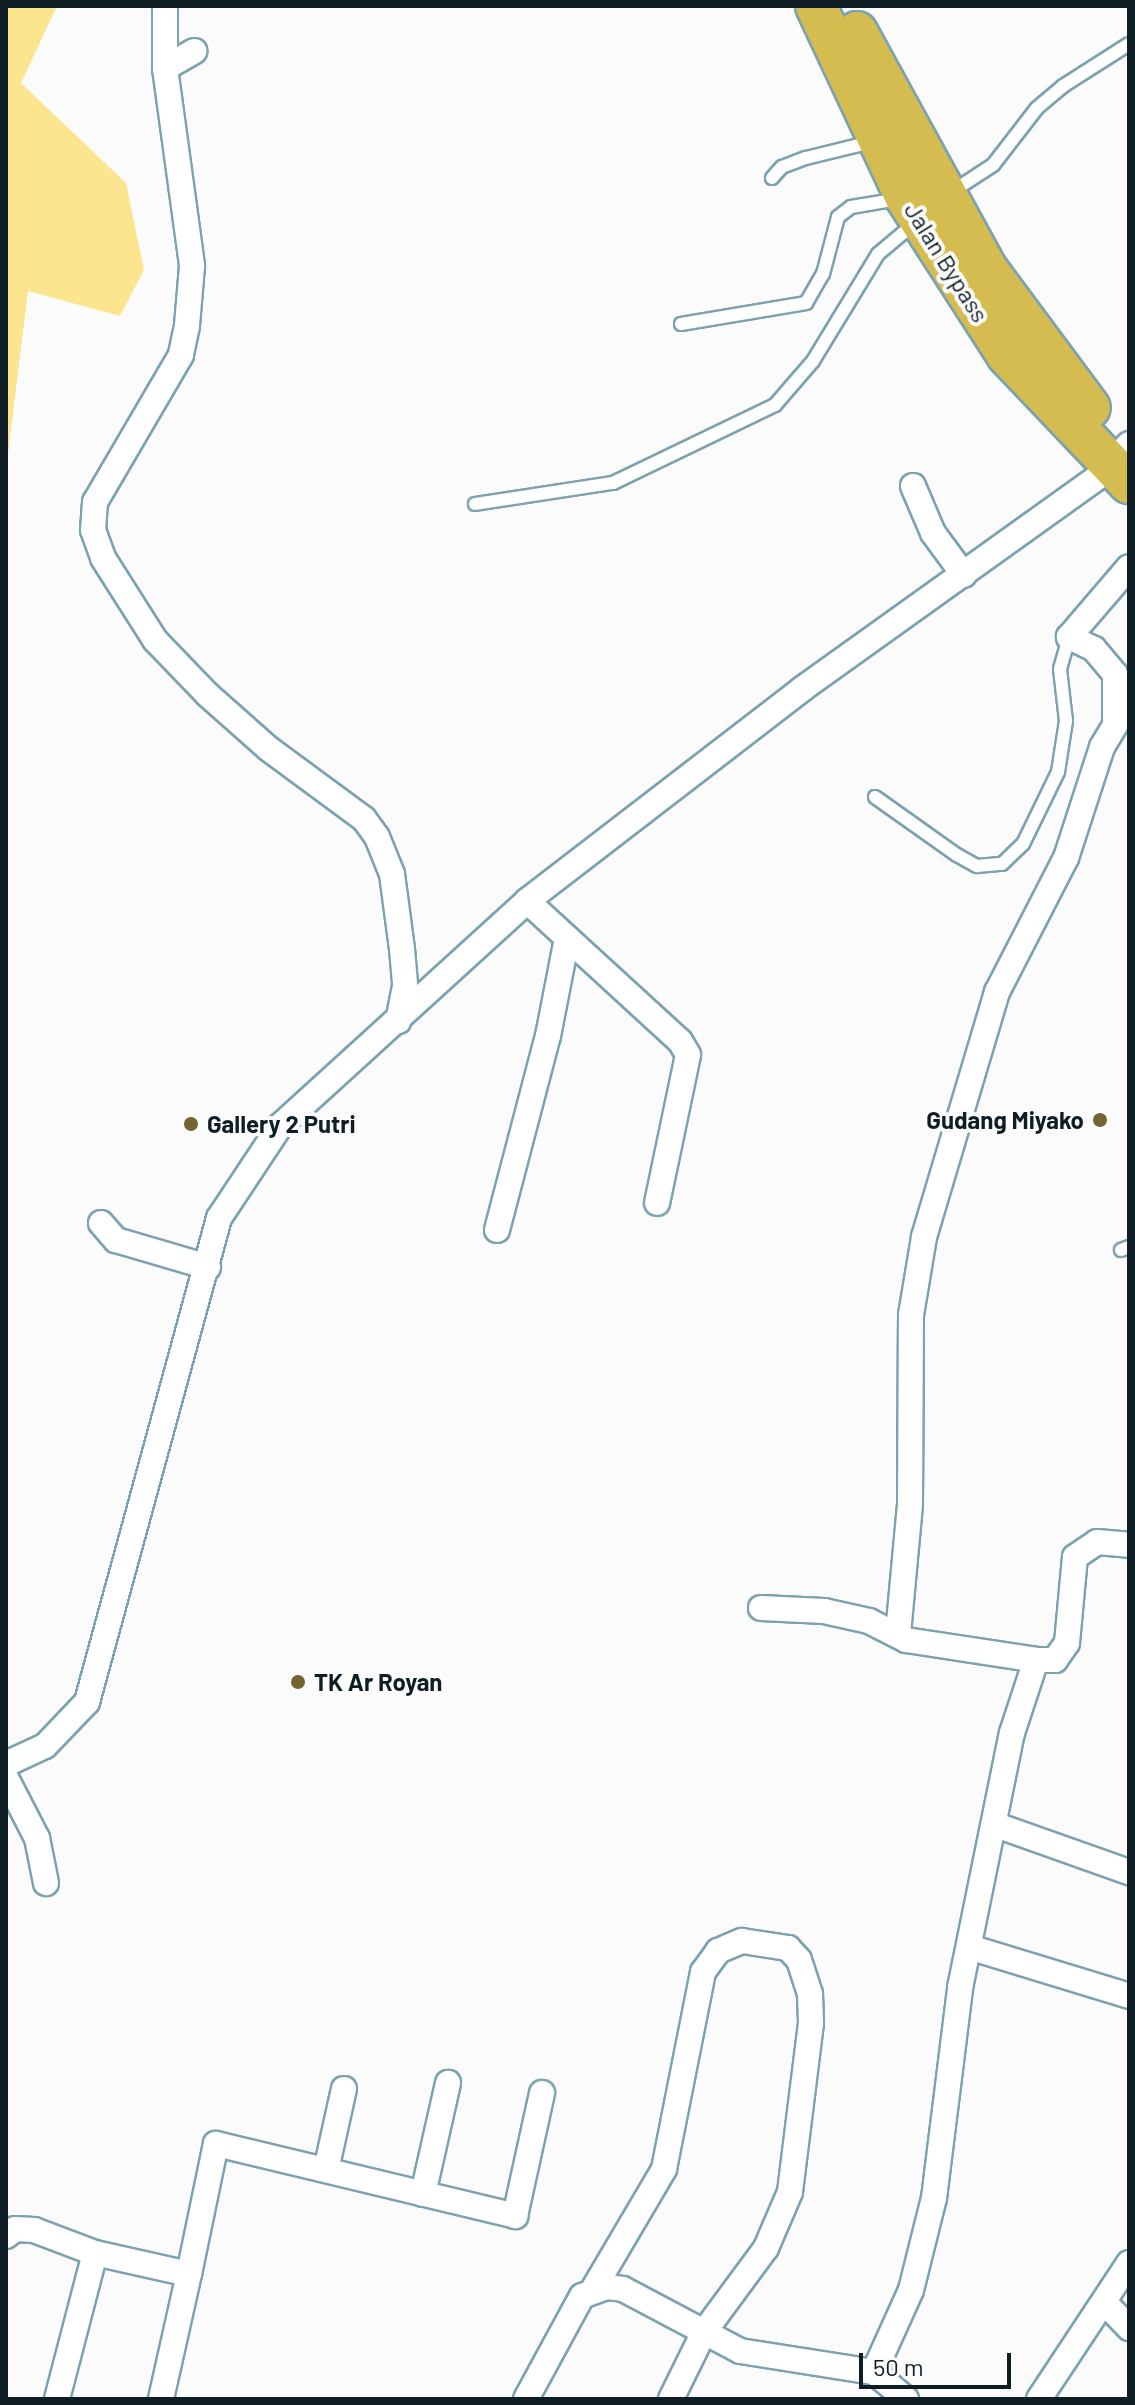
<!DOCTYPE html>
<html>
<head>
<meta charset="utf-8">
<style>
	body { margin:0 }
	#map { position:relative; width:1135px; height:2405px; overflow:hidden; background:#fbfbfb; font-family:Barlow,sans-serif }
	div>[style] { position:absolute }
	.green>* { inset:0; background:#fce58f }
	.roads { filter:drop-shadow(2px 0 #7ca2b0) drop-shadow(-2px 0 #7ca2b0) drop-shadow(0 2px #7ca2b0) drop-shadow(0 -2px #7ca2b0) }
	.service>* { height:12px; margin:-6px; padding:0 6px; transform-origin:6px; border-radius:6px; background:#fff }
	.minor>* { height:24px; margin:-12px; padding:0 12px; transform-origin:12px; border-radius:12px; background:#fff }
	.trunk>* { height:40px; margin:-20px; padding:0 20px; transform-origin:20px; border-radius:20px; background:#d4bc50 }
	.dots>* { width:22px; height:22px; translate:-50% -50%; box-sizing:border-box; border:4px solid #fbfbfb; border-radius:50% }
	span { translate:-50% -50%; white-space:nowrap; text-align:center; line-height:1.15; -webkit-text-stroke:8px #fbfbfb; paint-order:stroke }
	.street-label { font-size:24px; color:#0f1e24 }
	.poi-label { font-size:24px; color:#0f1e24; font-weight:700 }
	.right { translate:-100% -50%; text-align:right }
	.left { translate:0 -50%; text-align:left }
	.frame { position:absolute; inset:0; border:8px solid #0f1e24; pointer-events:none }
	.scale { position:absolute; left:859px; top:2353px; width:152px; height:36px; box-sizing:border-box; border:4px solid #0f1e24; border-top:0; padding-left:10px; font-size:24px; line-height:28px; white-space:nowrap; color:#0f1e24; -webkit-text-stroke:6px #fbfbfb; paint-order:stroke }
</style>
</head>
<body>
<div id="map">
	<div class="green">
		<i style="clip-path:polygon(6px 6px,57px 6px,21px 83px,126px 183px,144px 270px,120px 316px,28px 291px,6px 471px)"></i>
	</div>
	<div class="roads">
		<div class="service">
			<i style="left:772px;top:178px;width:15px;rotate:-48deg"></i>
			<i style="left:782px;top:167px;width:26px;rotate:-21deg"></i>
			<i style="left:806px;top:158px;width:71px;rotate:-13.8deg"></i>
			<i style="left:950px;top:193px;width:51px;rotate:-33.1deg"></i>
			<i style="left:993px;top:165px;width:72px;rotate:-52.3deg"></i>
			<i style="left:1037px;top:108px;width:34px;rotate:-40deg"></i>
			<i style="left:1063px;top:86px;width:78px;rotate:-32.5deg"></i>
			<i style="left:681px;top:324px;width:127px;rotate:-9.5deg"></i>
			<i style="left:806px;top:303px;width:34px;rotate:-60deg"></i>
			<i style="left:823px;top:274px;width:59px;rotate:-75.3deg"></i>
			<i style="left:838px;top:217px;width:16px;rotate:-38deg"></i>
			<i style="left:851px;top:207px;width:49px;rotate:-9.5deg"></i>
			<i style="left:475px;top:504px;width:140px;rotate:-8.7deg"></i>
			<i style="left:613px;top:483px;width:180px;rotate:-25.7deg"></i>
			<i style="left:775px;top:405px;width:58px;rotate:-49.2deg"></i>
			<i style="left:813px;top:361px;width:125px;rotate:-58.7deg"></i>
			<i style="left:878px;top:254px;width:50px;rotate:-40.1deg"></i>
			<i style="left:875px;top:797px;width:100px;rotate:35.3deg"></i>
			<i style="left:957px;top:855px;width:23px;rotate:29deg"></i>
			<i style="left:977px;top:866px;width:25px;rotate:-5deg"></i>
			<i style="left:1002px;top:864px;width:29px;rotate:-44deg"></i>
			<i style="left:1023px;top:844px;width:80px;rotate:-64.1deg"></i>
			<i style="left:1058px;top:772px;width:52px;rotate:-81.1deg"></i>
			<i style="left:1066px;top:721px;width:52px;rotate:-96.6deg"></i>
			<i style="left:1060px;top:669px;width:33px;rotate:-74deg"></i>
			<i style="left:1121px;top:1250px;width:9px;rotate:-21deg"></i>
		</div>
		<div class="minor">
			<i style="left:165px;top:6px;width:62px;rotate:90deg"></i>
			<i style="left:165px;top:68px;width:200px;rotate:82.2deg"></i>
			<i style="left:192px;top:266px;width:60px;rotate:94.8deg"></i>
			<i style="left:187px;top:326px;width:30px;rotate:102deg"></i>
			<i style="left:181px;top:355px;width:170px;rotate:120.3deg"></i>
			<i style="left:95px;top:502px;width:28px;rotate:94deg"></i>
			<i style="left:93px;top:530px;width:30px;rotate:70deg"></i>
			<i style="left:103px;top:558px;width:97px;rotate:57.6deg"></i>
			<i style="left:155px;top:640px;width:76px;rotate:46.1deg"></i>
			<i style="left:208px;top:695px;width:81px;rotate:41.5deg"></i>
			<i style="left:269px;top:749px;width:118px;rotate:36.4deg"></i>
			<i style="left:364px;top:819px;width:22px;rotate:54deg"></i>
			<i style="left:377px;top:837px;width:40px;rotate:68deg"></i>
			<i style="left:392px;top:874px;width:76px;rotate:82.4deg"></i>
			<i style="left:402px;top:949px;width:37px;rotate:85deg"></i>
			<i style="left:405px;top:986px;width:36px;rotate:101deg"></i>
			<i style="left:165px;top:68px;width:34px;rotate:-30deg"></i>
			<i style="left:1126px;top:447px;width:4px;rotate:-45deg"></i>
			<i style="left:913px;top:486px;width:51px;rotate:66.9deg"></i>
			<i style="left:933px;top:533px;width:52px;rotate:53.6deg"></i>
			<i style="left:527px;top:901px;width:207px;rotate:42.5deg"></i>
			<i style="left:680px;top:1041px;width:16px;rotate:60deg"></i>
			<i style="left:688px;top:1055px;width:151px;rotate:101.8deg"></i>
			<i style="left:101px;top:1223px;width:23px;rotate:49deg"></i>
			<i style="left:116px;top:1240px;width:96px;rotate:16.4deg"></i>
			<i style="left:497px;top:1230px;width:201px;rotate:-75.3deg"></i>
			<i style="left:548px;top:1036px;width:100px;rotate:-79deg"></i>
			<i style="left:761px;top:1608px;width:63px;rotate:2.7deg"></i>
			<i style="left:824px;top:1611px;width:46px;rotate:12.5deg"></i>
			<i style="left:869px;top:1621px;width:42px;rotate:27.2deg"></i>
			<i style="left:906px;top:1640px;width:132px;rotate:8.7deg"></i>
			<i style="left:898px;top:1634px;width:131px;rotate:-84.7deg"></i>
			<i style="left:910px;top:1504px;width:189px;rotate:-89.7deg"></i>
			<i style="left:911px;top:1315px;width:79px;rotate:-80.5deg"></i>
			<i style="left:924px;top:1237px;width:256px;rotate:-73.4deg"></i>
			<i style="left:997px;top:992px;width:151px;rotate:-62.8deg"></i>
			<i style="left:1066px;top:858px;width:117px;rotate:-72deg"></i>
			<i style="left:1102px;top:747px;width:26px;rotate:-59deg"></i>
			<i style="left:1115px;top:725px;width:51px;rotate:-90deg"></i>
			<i style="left:1115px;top:674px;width:33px;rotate:-130deg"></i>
			<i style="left:1094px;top:649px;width:28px;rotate:-154deg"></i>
			<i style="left:1069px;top:637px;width:92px;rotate:-49.4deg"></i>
			<i style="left:6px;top:1764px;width:43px;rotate:-24.8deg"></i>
			<i style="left:45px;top:1746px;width:61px;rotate:-46.3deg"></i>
			<i style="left:87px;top:1702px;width:502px;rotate:-74.74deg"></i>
			<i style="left:219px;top:1218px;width:110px;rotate:-56.5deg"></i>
			<i style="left:280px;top:1126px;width:334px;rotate:-42.3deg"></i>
			<i style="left:527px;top:901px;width:347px;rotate:-37.6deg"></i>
			<i style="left:802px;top:689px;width:381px;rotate:-35.6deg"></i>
			<i style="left:6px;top:1778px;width:68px;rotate:62.7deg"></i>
			<i style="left:37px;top:1838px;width:46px;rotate:78.7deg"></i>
			<i style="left:996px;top:1825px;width:141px;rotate:19.5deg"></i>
			<i style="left:969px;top:1947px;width:167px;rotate:17deg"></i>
			<i style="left:326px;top:2170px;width:83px;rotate:-77.5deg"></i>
			<i style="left:423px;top:2194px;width:114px;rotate:-77.3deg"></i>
			<i style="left:6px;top:2236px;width:11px;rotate:-38deg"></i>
			<i style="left:15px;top:2229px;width:19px;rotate:3deg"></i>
			<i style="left:34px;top:2230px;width:65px;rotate:20.7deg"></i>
			<i style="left:95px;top:2253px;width:151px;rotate:104.6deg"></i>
			<i style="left:95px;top:2253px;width:96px;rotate:12.6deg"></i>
			<i style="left:189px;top:2274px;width:133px;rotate:-78.3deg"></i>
			<i style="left:216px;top:2144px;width:308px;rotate:13.5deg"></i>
			<i style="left:515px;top:2216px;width:126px;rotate:-77.6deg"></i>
			<i style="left:594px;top:2288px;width:138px;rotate:-59.5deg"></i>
			<i style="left:664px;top:2169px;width:201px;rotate:-78.8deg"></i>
			<i style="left:703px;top:1972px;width:26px;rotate:-54deg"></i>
			<i style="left:718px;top:1951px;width:26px;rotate:-23deg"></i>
			<i style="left:742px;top:1941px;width:47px;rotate:8.7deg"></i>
			<i style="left:788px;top:1948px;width:16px;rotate:47deg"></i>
			<i style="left:799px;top:1960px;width:36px;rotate:72deg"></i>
			<i style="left:810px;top:1994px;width:29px;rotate:88deg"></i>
			<i style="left:811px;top:2023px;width:170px;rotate:97.1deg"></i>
			<i style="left:790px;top:2192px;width:61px;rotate:113.2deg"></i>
			<i style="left:766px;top:2248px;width:104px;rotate:126.4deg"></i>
			<i style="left:704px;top:2332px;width:75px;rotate:116.2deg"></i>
			<i style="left:1105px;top:2303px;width:35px;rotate:46deg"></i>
			<i style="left:874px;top:2372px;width:90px;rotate:-65.7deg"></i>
			<i style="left:911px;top:2290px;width:95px;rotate:-76deg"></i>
			<i style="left:934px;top:2198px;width:212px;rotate:-82.9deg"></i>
			<i style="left:960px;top:1988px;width:260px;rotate:-78.5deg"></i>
			<i style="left:1012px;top:1733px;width:77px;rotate:-71.8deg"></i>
			<i style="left:1036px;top:1660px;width:19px"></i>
			<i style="left:1055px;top:1660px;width:21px;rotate:-55deg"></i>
			<i style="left:1067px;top:1643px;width:86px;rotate:-84.7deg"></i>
			<i style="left:1075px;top:1557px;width:27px;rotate:-34deg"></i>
			<i style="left:1097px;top:1542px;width:32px;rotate:5deg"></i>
			<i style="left:161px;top:2399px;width:128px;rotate:-77.4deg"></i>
			<i style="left:526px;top:2399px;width:117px;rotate:-61.5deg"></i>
			<i style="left:582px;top:2296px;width:27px;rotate:-20deg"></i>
			<i style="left:607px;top:2287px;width:16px;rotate:7deg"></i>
			<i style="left:623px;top:2289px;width:132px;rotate:27.9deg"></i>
			<i style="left:740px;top:2351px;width:136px;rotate:8.9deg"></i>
			<i style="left:874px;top:2372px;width:42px;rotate:40.2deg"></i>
			<i style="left:1039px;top:2399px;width:163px;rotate:-56.5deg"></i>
		</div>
		<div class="trunk">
			<i style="left:816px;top:6px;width:212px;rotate:64.9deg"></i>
			<i style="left:906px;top:198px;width:187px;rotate:57.2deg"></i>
			<i style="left:1007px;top:355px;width:177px;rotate:46.4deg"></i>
			<i style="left:857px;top:32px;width:269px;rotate:61.3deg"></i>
			<i style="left:986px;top:268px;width:174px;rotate:53.4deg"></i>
		</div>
	</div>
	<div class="dots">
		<i style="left:1100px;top:1120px;background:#726532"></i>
		<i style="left:191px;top:1124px;background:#726532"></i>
		<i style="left:298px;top:1682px;background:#726532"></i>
	</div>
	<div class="street-label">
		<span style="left:947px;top:262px;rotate:58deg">Jalan Bypass</span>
	</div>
	<div class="poi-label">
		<span class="right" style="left:1084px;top:1120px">Gudang Miyako</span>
		<span class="left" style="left:207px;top:1124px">Gallery 2 Putri</span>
		<span class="left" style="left:314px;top:1682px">TK Ar Royan</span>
	</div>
	<div class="frame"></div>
	<div class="scale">50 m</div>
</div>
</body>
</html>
